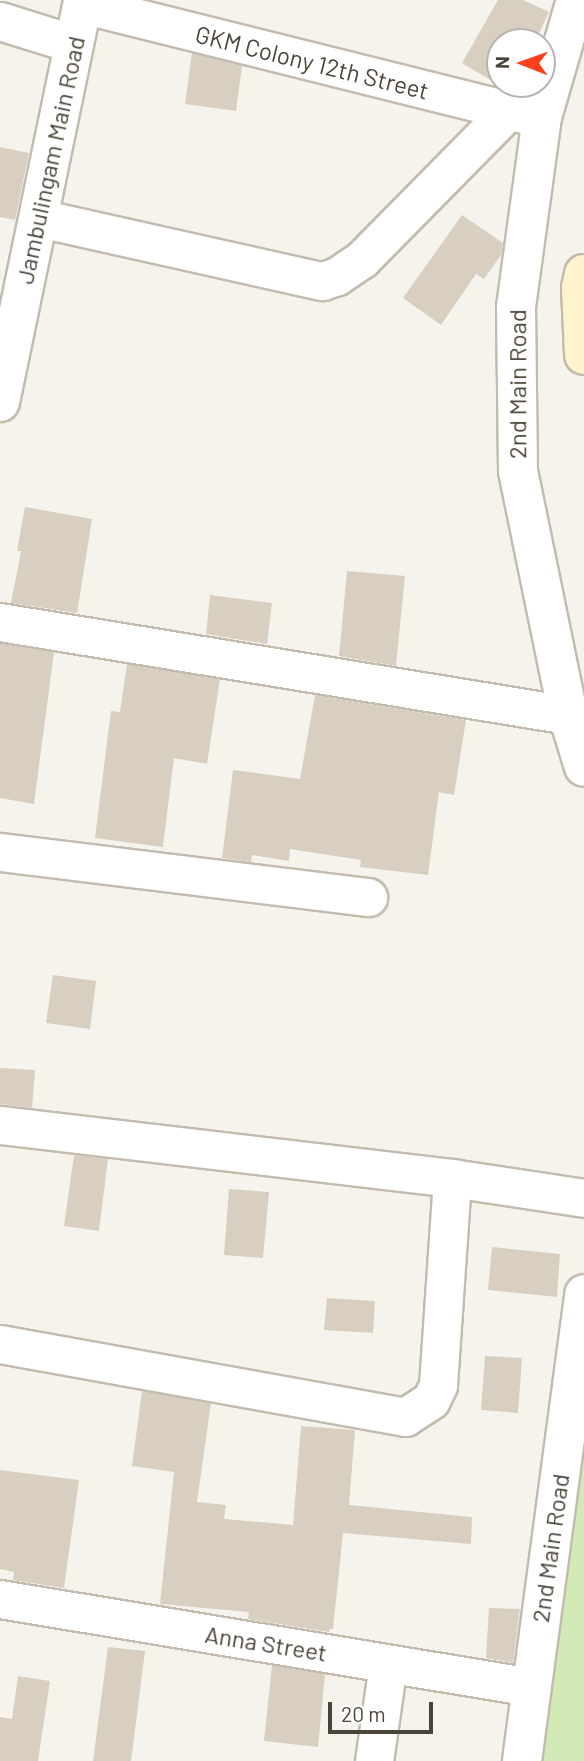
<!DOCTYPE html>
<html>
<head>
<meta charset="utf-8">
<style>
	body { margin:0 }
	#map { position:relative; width:584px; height:1761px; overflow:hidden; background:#f6f3ec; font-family:Barlow,sans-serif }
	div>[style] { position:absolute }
	.green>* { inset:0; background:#d2eab5 }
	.building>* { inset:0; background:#d8cfc1 }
	.roads { filter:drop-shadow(2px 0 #c2bbae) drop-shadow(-2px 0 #c2bbae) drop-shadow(0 2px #c2bbae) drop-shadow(0 -2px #c2bbae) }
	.minor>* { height:37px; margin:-18.5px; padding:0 18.5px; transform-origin:18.5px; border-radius:18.5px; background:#fff }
	.tertiary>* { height:38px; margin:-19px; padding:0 19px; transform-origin:19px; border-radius:19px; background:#fff }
	.secondary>* { height:38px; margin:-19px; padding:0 19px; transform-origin:19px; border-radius:19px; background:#fff3cd }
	span { translate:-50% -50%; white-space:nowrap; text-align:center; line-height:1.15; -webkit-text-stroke:7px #fff; paint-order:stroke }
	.street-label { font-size:24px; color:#4b4439 }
	.north { position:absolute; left:486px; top:28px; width:70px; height:70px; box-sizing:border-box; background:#fff; border:2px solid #b7b4b0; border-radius:50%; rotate:271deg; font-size:19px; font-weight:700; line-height:28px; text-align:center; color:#4b4439 }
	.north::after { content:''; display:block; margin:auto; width:24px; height:32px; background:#fc3f1d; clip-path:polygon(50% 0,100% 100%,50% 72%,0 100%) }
	.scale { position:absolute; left:328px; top:1702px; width:105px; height:32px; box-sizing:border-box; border:4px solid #4b4439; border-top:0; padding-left:9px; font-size:21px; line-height:24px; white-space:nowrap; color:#4b4439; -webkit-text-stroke:5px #fff; paint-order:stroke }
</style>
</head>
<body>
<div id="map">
	<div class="green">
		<i style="clip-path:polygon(584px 1374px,584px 1761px,537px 1761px)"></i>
	</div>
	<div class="building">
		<i style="clip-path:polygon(498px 0,523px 0,549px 12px,535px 42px,500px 42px,502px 87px,462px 63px)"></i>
		<i style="clip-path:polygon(192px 53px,242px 66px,236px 111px,185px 104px)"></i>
		<i style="clip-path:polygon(0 147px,29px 153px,15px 220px,0 217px)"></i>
		<i style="clip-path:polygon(462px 215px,503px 243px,501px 255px,484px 279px,476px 274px,441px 325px,403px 298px)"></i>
		<i style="clip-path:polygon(25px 507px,92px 519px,77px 613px,11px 603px,21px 551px,17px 551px)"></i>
		<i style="clip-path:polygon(347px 571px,405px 576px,396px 666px,339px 656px)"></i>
		<i style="clip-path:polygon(210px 595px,272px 603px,267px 644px,206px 634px)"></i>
		<i style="clip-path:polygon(0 643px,54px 652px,34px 804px,0 798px)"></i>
		<i style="clip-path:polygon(127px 664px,220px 679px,207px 764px,174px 758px,163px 847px,95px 838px,111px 711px,120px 712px)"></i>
		<i style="clip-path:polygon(315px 695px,466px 720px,454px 795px,439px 792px,428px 875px,360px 867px,361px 860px,290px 849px,289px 861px,252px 855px,251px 862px,222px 858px,233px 770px,300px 779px)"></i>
		<i style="clip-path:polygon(53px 975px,96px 981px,90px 1029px,46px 1023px)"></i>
		<i style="clip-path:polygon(0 1068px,35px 1070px,32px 1108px,0 1104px)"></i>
		<i style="clip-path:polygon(74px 1155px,108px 1159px,99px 1231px,64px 1226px)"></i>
		<i style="clip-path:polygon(229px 1189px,269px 1192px,263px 1258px,224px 1255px)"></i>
		<i style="clip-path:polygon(492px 1247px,560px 1254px,557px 1297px,488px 1290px)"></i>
		<i style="clip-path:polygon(327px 1298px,375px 1301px,373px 1333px,324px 1330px)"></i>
		<i style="clip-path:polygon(485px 1356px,522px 1358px,518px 1413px,481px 1410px)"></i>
		<i style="clip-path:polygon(142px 1391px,211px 1403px,197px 1502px,226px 1505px,224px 1519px,293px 1525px,301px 1426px,355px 1430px,349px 1505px,472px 1517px,471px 1544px,343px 1533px,333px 1629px,330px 1629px,329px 1632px,248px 1619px,249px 1612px,160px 1604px,174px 1472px,132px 1466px)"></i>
		<i style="clip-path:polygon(0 1470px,79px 1480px,64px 1588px,13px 1580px,14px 1572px,0 1569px)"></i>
		<i style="clip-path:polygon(489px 1608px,520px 1609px,513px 1663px,486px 1658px)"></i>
		<i style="clip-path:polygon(108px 1647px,145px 1651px,131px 1761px,93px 1761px)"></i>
		<i style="clip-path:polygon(272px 1665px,325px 1674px,318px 1747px,264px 1741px)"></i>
		<i style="clip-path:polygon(18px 1676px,50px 1681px,38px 1761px,0 1761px,0 1717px,12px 1719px)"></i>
	</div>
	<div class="roads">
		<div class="minor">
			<i style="left:82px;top:4px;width:459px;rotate:14deg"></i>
			<i style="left:0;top:21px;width:77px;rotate:17.3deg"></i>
			<i style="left:39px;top:218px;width:290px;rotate:12.6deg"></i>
			<i style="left:322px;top:281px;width:16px;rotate:-18deg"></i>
			<i style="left:337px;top:276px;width:30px;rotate:-34deg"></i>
			<i style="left:362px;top:259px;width:206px;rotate:-45.4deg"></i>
			<i style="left:0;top:622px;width:576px;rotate:9.3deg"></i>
			<i style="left:0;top:852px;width:371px;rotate:7deg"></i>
			<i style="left:0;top:1125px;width:455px;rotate:6.7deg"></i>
			<i style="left:452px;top:1178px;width:134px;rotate:8.6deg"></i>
			<i style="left:0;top:1344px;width:412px;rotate:10.2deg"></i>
			<i style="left:405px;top:1417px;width:31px;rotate:-33deg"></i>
			<i style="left:431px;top:1400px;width:17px;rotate:-65deg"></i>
			<i style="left:438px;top:1385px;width:207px;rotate:-86.1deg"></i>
			<i style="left:0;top:1599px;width:538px;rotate:9.41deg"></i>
			<i style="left:374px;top:1761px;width:98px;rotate:-81.8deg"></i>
		</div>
		<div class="tertiary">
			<i style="left:576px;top:0;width:122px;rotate:106.2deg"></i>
			<i style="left:542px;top:117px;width:192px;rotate:97.8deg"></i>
			<i style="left:516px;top:307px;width:164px;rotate:89.3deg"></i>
			<i style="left:518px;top:471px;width:249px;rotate:78.4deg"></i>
			<i style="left:568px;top:715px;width:54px;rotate:72.9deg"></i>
			<i style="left:0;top:402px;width:410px;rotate:-78.3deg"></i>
			<i style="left:522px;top:1761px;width:471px;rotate:-82.4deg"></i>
		</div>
		<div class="secondary">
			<i style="left:584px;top:274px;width:14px;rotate:102deg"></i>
			<i style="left:581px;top:288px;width:67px;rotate:87.4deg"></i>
		</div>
	</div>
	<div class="street-label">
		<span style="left:312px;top:62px;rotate:14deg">GKM Colony 12th Street</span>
		<span style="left:50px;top:160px;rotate:-78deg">Jambulingam Main Road</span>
		<span style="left:517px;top:384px;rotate:-90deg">2nd Main Road</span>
		<span style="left:550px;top:1548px;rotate:-82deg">2nd Main Road</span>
		<span style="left:266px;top:1643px;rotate:9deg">Anna Street</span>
	</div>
	<div class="north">N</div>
	<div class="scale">20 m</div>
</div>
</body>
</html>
